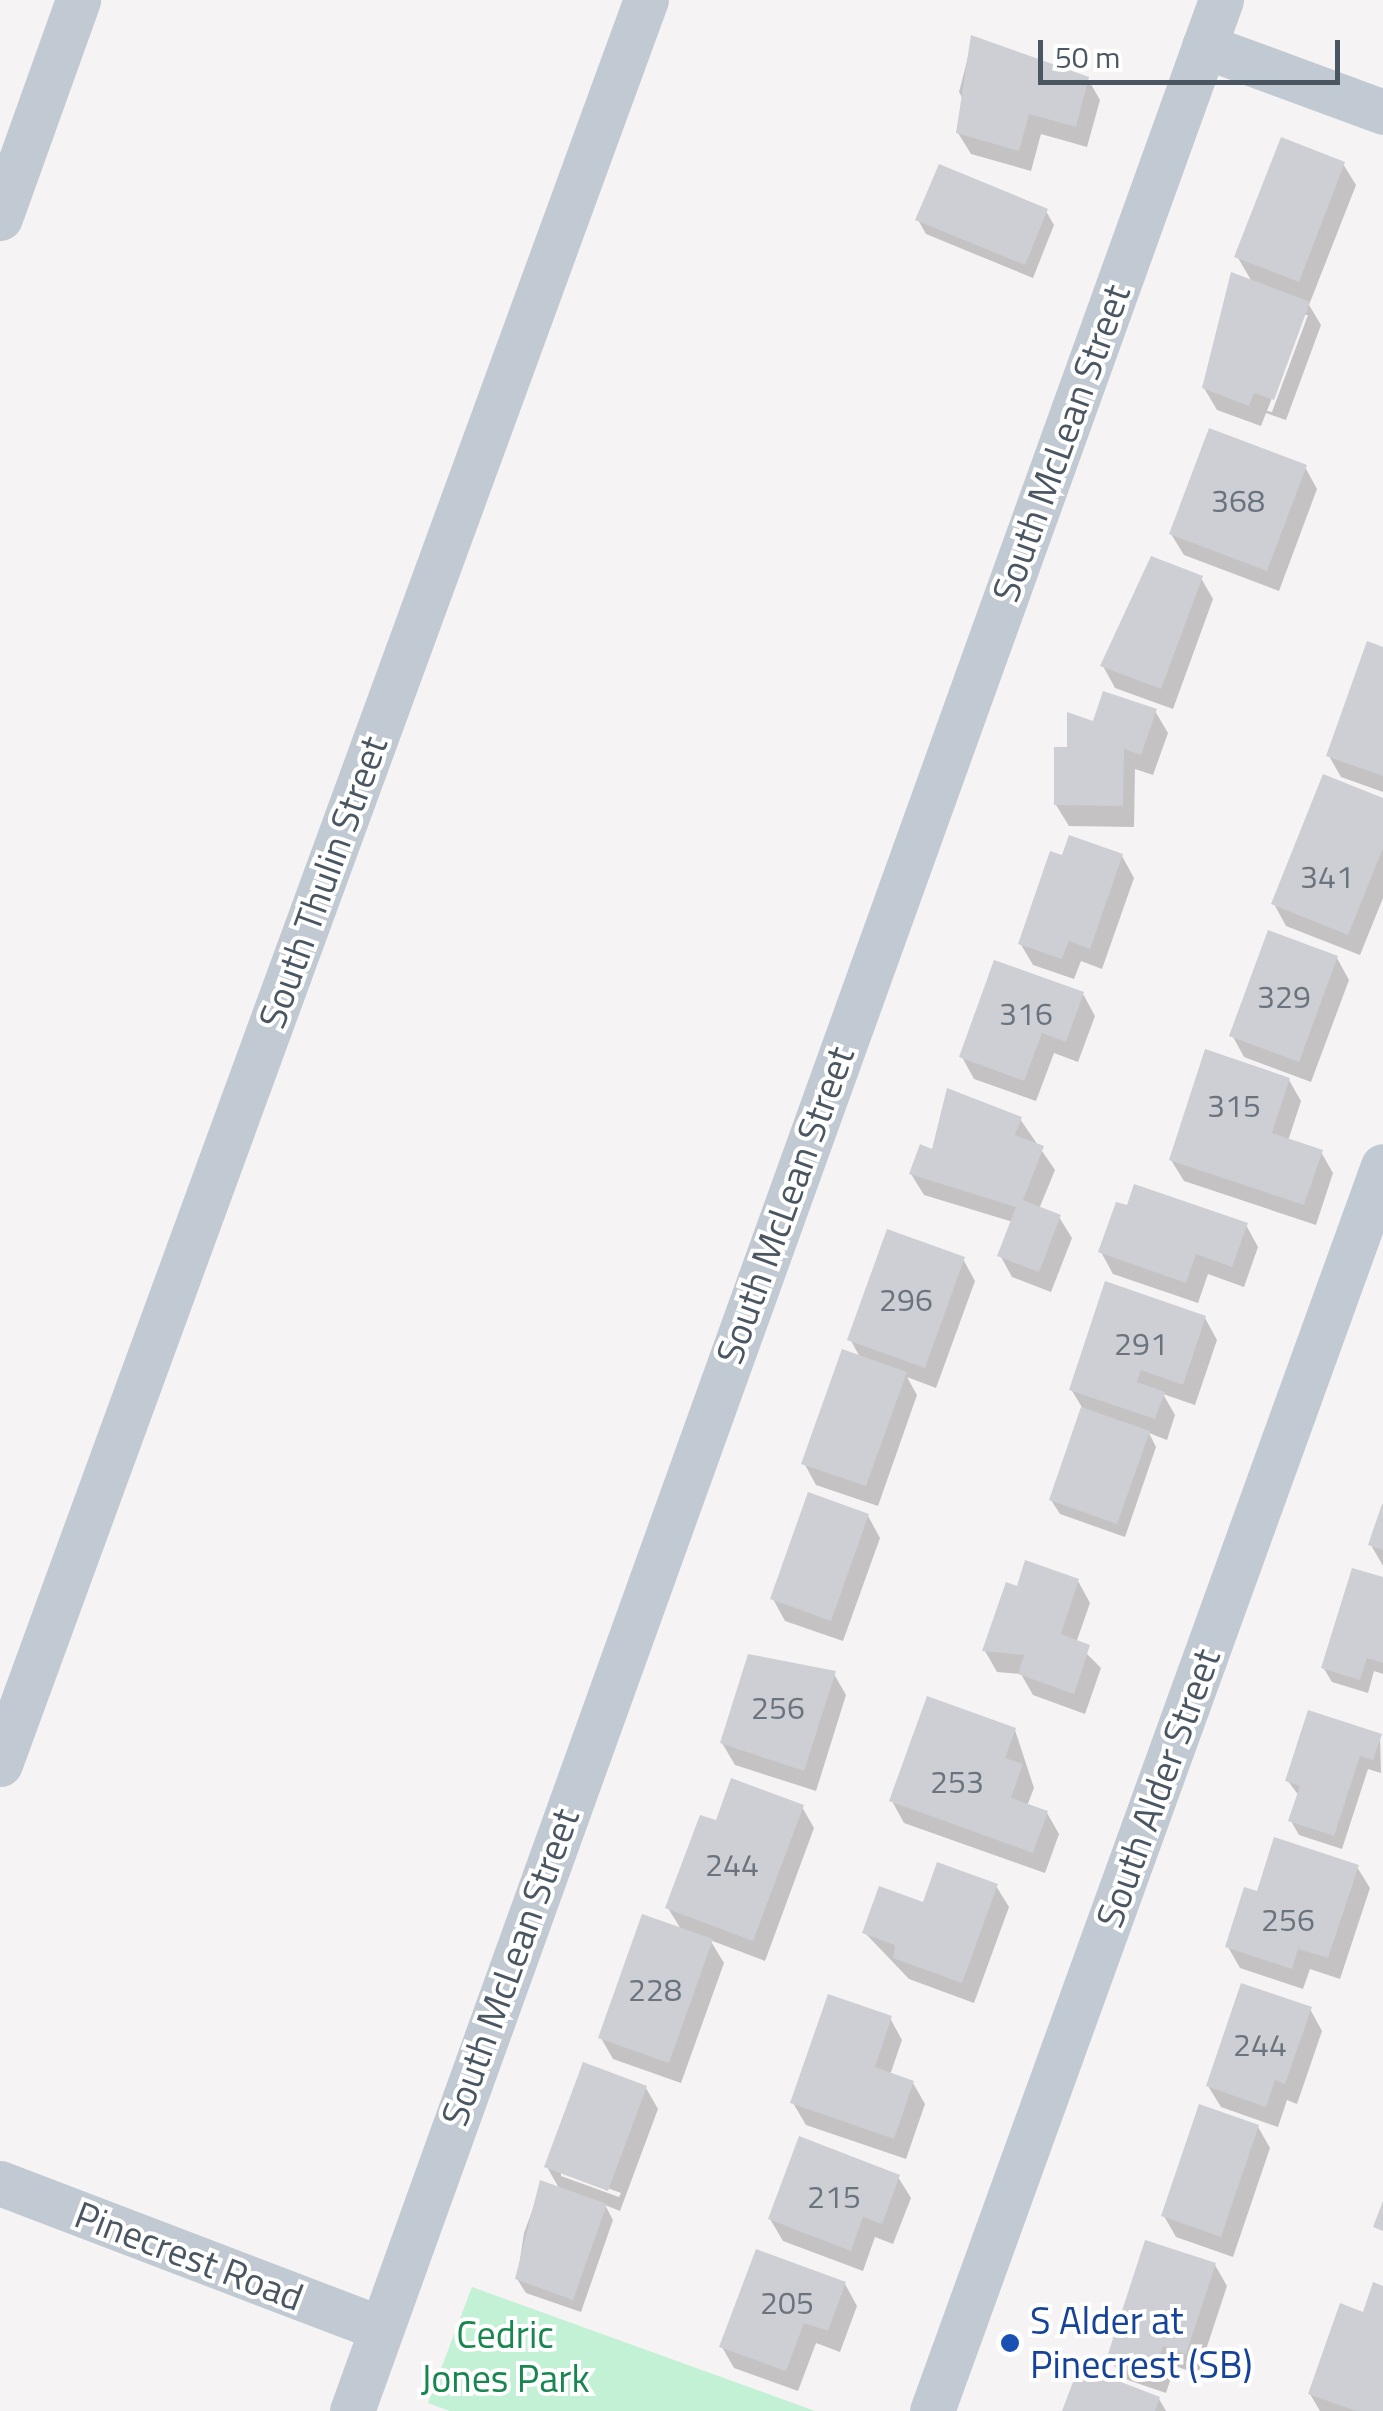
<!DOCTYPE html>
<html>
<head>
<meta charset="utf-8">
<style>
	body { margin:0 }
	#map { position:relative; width:1383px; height:2411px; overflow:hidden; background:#f5f3f3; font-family:"Titillium Web",sans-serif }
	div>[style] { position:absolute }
	.green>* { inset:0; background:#c3f1d5 }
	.shadow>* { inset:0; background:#0003 }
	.building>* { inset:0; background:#cdcfd5 }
	.minor>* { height:45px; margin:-22.5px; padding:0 22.5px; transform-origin:22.5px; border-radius:22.5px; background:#c1cad2 }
	.dots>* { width:28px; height:28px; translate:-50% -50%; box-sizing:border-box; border:5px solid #fff; border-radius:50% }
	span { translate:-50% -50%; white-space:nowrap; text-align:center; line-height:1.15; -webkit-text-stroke:8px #fff; paint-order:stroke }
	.number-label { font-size:32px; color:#6b747e }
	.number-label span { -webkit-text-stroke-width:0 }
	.street-label { font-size:38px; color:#4a5661 }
	.transit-label { font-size:38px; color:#164399 }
	.left { translate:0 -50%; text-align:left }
	.park-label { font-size:38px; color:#17864f }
	.scale { position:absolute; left:1038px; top:40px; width:302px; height:45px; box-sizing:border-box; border:5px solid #4a5661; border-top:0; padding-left:12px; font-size:30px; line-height:35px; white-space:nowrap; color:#4a5661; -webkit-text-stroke:8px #fff; paint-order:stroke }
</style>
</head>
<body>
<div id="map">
	<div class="green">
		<i style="clip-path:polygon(472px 2287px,815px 2411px,450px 2411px,428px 2403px)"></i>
	</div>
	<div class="shadow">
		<i style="clip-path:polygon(973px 38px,1088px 79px,1100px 100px,1087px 147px,1041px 134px,1031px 171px,971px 154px,958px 133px,966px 105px,959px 92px)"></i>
		<i style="clip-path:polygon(evenodd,1343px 164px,1356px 185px,1309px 305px,1321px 325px,1286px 420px,1266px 413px,1261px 426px,1217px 410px,1204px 388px,1252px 282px,1237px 256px,1343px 164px,1303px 315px,1308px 315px,1272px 412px,1267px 411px,1303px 315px)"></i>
		<i style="clip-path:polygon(1046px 211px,1054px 225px,1033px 278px,926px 234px,918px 220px)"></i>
		<i style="clip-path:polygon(1305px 467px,1317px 489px,1279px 591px,1184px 555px,1171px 534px)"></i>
		<i style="clip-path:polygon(1201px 578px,1213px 599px,1173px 709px,1115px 688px,1103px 666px)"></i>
		<i style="clip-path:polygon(1383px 650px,1383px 792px,1341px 777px,1329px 756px)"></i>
		<i style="clip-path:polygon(1155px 711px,1168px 733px,1153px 775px,1135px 769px,1134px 827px,1069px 826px,1056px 805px,1070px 750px,1094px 724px)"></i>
		<i style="clip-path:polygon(1383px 801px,1383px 898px,1360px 955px,1286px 926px,1274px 904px)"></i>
		<i style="clip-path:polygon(1122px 856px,1134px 878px,1102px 969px,1081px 961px,1074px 979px,1033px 965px,1020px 943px,1063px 859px)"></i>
		<i style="clip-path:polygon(1337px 958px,1349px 980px,1311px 1082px,1244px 1057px,1232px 1035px)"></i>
		<i style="clip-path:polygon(1083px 994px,1095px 1016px,1078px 1062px,1054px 1053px,1036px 1101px,974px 1079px,962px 1057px)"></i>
		<i style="clip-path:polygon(1289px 1080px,1301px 1101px,1288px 1141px,1321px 1152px,1333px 1173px,1316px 1225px,1184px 1181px,1171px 1160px)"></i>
		<i style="clip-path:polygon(1020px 1119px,1055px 1170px,1039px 1209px,1059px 1217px,1072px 1238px,1051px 1292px,1012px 1277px,1000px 1255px,1013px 1222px,924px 1195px,911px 1174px,933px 1152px)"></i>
		<i style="clip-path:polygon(1246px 1225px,1258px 1247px,1244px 1287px,1208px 1274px,1198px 1303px,1113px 1274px,1101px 1252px)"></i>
		<i style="clip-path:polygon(963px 1259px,975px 1281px,936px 1388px,907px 1377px,917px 1395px,878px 1506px,816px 1485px,804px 1463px,861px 1359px,850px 1339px)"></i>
		<i style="clip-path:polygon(1205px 1318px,1217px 1340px,1195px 1405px,1163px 1394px,1175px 1415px,1167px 1440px,1149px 1433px,1156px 1447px,1125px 1537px,1060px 1514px,1051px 1500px,1083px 1409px,1071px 1389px)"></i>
		<i style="clip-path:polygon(1383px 1510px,1383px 1566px,1371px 1545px)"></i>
		<i style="clip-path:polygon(868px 1516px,880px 1538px,843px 1641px,785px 1621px,773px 1599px)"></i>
		<i style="clip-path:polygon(1383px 1580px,1383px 1674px,1374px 1671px,1368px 1693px,1332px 1682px,1323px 1667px)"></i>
		<i style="clip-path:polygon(1078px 1581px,1090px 1603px,1076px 1643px,1101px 1668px,1085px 1714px,1033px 1695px,1021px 1674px,997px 1672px,985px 1651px,1018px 1589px)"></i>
		<i style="clip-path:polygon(834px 1674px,846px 1695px,816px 1791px,735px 1765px,722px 1743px)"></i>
		<i style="clip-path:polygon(1015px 1730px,1034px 1788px,1027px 1806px,1047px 1813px,1059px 1834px,1045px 1873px,904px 1823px,892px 1801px)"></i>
		<i style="clip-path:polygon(1380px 1736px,1381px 1773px,1368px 1769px,1342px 1849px,1299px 1835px,1291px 1821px,1299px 1796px,1288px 1781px)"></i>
		<i style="clip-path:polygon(802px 1807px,814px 1828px,765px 1961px,710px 1940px,724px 1963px,681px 2083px,613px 2059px,601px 2038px,682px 1931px,668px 1908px)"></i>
		<i style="clip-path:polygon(1357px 1867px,1370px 1888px,1340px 1979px,1310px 1969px,1303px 1989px,1240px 1968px,1228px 1947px,1258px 1894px)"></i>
		<i style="clip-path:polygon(996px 1886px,1009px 1907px,974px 2003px,909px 1979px,865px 1933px)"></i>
		<i style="clip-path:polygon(1310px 2009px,1322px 2031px,1297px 2104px,1287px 2100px,1278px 2127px,1221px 2107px,1208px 2086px)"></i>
		<i style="clip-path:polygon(890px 2018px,902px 2040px,890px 2075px,913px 2083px,925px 2104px,906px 2159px,806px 2125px,793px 2103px)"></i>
		<i style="clip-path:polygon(evenodd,646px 2088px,658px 2109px,620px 2211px,605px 2205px,613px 2220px,581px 2312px,526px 2293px,517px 2279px,524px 2233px,542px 2184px,560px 2190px,547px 2167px,646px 2088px,561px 2171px,621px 2193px,619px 2197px,561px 2176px,561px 2171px)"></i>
		<i style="clip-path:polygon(1258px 2127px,1270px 2148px,1233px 2257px,1176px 2237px,1164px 2216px)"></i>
		<i style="clip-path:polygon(898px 2177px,911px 2198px,893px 2244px,875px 2237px,863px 2271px,783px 2241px,770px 2219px)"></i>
		<i style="clip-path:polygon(1215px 2265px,1227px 2286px,1198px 2374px,1175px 2366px,1166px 2393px,1122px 2378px,1109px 2357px)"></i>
		<i style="clip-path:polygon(845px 2284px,857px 2306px,840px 2352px,816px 2343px,798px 2391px,734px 2368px,722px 2347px)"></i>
		<i style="clip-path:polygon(1383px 2289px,1383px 2411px,1320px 2411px,1310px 2394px)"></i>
		<i style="clip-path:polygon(1159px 2399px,1166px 2411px,1065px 2411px)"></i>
	</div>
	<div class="building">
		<i style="clip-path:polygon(971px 35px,1089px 77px,1076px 127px,1029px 114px,1019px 151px,956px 133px)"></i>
		<i style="clip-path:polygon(1281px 137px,1345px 162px,1299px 282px,1234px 257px)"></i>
		<i style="clip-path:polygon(939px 164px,1048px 209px,1025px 265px,915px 220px)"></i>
		<i style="clip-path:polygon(1231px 272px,1310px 302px,1274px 400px,1254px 393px,1249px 406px,1202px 388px)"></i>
		<i style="clip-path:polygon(1209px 428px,1307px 465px,1267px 571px,1169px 534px)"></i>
		<i style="clip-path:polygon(1151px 556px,1203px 576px,1161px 689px,1100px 666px)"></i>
		<i style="clip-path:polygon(1367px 641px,1383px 647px,1383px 776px,1326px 756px)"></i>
		<i style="clip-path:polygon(1103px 691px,1157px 709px,1141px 755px,1124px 749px,1123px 806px,1054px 805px,1054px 747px,1067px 747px,1067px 712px,1093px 721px)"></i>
		<i style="clip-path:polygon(1323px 774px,1383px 798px,1383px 848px,1348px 935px,1271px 904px)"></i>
		<i style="clip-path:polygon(1069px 835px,1123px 854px,1090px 949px,1069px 941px,1062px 959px,1018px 944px,1050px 851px,1062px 855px)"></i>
		<i style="clip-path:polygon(1268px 930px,1338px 956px,1299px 1062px,1229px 1036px)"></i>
		<i style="clip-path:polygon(994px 960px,1084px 992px,1066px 1042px,1042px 1033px,1024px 1081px,959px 1057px)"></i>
		<i style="clip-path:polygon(1205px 1049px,1290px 1078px,1272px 1133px,1323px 1150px,1304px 1205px,1169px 1160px)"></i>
		<i style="clip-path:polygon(947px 1088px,1022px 1117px,1015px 1135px,1044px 1146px,1023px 1200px,1061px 1215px,1039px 1272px,997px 1256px,1016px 1207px,909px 1174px,920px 1144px,932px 1149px)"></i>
		<i style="clip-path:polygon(1134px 1184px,1248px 1223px,1232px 1267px,1196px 1254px,1186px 1283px,1098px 1252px,1116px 1202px,1127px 1205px)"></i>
		<i style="clip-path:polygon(887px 1229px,965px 1257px,925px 1368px,847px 1340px)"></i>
		<i style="clip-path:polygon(1105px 1281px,1206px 1316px,1183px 1385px,1141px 1370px,1137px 1382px,1165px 1392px,1155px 1419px,1069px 1390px)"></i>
		<i style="clip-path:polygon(842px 1349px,907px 1372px,866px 1486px,801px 1464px)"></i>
		<i style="clip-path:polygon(1081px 1407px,1150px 1431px,1117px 1524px,1049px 1500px)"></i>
		<i style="clip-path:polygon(808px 1492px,869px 1514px,831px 1621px,770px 1599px)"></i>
		<i style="clip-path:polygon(1382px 1504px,1383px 1504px,1383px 1550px,1368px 1545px)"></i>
		<i style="clip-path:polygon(1025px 1560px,1079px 1579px,1061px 1634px,1090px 1645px,1074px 1694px,1018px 1674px,1024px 1655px,982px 1651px,1006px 1582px,1017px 1586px)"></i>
		<i style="clip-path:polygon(1352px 1568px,1383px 1577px,1383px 1663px,1367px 1658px,1360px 1680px,1321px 1668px)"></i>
		<i style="clip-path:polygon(748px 1654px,836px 1671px,804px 1771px,720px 1743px)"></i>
		<i style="clip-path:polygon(927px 1696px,1016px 1728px,1005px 1758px,1023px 1764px,1011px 1798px,1048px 1811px,1033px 1853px,889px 1801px)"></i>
		<i style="clip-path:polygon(1308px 1710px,1382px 1734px,1373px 1760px,1360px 1756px,1334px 1836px,1288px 1821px,1300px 1786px,1285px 1781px)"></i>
		<i style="clip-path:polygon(731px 1778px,804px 1805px,753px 1941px,665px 1908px,700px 1815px,716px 1820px)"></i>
		<i style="clip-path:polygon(1274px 1837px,1359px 1865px,1328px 1958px,1298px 1949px,1292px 1969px,1225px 1947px,1244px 1887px,1257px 1891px)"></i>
		<i style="clip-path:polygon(937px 1862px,998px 1884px,962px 1983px,893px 1958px,895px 1945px,862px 1933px,879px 1886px,923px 1902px)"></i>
		<i style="clip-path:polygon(642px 1914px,713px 1939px,669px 2063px,598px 2038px)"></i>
		<i style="clip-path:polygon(1241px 1983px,1312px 2007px,1285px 2084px,1275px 2080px,1266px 2107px,1206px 2086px)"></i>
		<i style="clip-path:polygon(828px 1994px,892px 2016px,875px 2067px,914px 2081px,894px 2139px,790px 2103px)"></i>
		<i style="clip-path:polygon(583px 2062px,647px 2086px,608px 2191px,544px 2167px)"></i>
		<i style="clip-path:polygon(1199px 2104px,1259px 2125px,1221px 2237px,1161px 2216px)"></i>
		<i style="clip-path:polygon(799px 2136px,900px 2175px,882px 2224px,863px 2217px,851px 2251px,768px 2219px)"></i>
		<i style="clip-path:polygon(540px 2180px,607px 2204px,573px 2300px,515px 2279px)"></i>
		<i style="clip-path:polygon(1383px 2201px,1383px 2231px,1373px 2227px)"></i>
		<i style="clip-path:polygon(1145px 2240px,1216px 2263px,1186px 2354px,1163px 2346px,1154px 2373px,1107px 2357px)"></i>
		<i style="clip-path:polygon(756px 2249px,846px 2282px,828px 2331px,804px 2323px,786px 2371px,719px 2347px)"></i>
		<i style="clip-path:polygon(1373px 2282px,1383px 2286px,1383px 2411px,1356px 2411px,1308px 2394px,1340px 2303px,1363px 2312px)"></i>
		<i style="clip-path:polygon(1079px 2366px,1160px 2397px,1155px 2411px,1062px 2411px)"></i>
	</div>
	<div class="minor">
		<i style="left:1204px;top:46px;width:191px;rotate:20.2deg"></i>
		<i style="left:0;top:218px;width:232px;rotate:-70.3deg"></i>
		<i style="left:0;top:1764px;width:1879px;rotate:-69.89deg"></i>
		<i style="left:0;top:2183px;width:406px;rotate:20.9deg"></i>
		<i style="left:352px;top:2411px;width:2563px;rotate:-70.18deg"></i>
		<i style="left:932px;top:2411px;width:1324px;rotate:-70.09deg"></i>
	</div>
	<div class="dots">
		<i style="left:1010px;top:2343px;background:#1a4fb4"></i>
	</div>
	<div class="number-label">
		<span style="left:1238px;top:500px">368</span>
		<span style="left:1327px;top:876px">341</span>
		<span style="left:1284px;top:996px">329</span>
		<span style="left:1026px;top:1013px">316</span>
		<span style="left:1234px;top:1105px">315</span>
		<span style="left:906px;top:1299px">296</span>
		<span style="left:1141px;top:1343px">291</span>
		<span style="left:778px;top:1707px">256</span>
		<span style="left:957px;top:1781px">253</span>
		<span style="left:732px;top:1864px">244</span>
		<span style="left:1288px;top:1919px">256</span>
		<span style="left:655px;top:1989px">228</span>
		<span style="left:1260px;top:2044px">244</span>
		<span style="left:834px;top:2196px">215</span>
		<span style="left:787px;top:2302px">205</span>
	</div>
	<div class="street-label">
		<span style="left:1061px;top:443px;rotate:-70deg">South McLean Street</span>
		<span style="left:323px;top:882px;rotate:-70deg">South Thulin Street</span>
		<span style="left:785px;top:1205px;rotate:-70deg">South McLean Street</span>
		<span style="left:1158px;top:1788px;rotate:-70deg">South Alder Street</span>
		<span style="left:510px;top:1967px;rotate:-70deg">South McLean Street</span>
		<span style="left:189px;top:2256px;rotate:21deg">Pinecrest Road</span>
	</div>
	<div class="transit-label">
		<span class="left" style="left:1030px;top:2343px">S Alder at<br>Pinecrest (SB)</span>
	</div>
	<div class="park-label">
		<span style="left:505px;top:2357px">Cedric<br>Jones Park</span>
	</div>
	<div class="scale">50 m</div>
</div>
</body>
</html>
